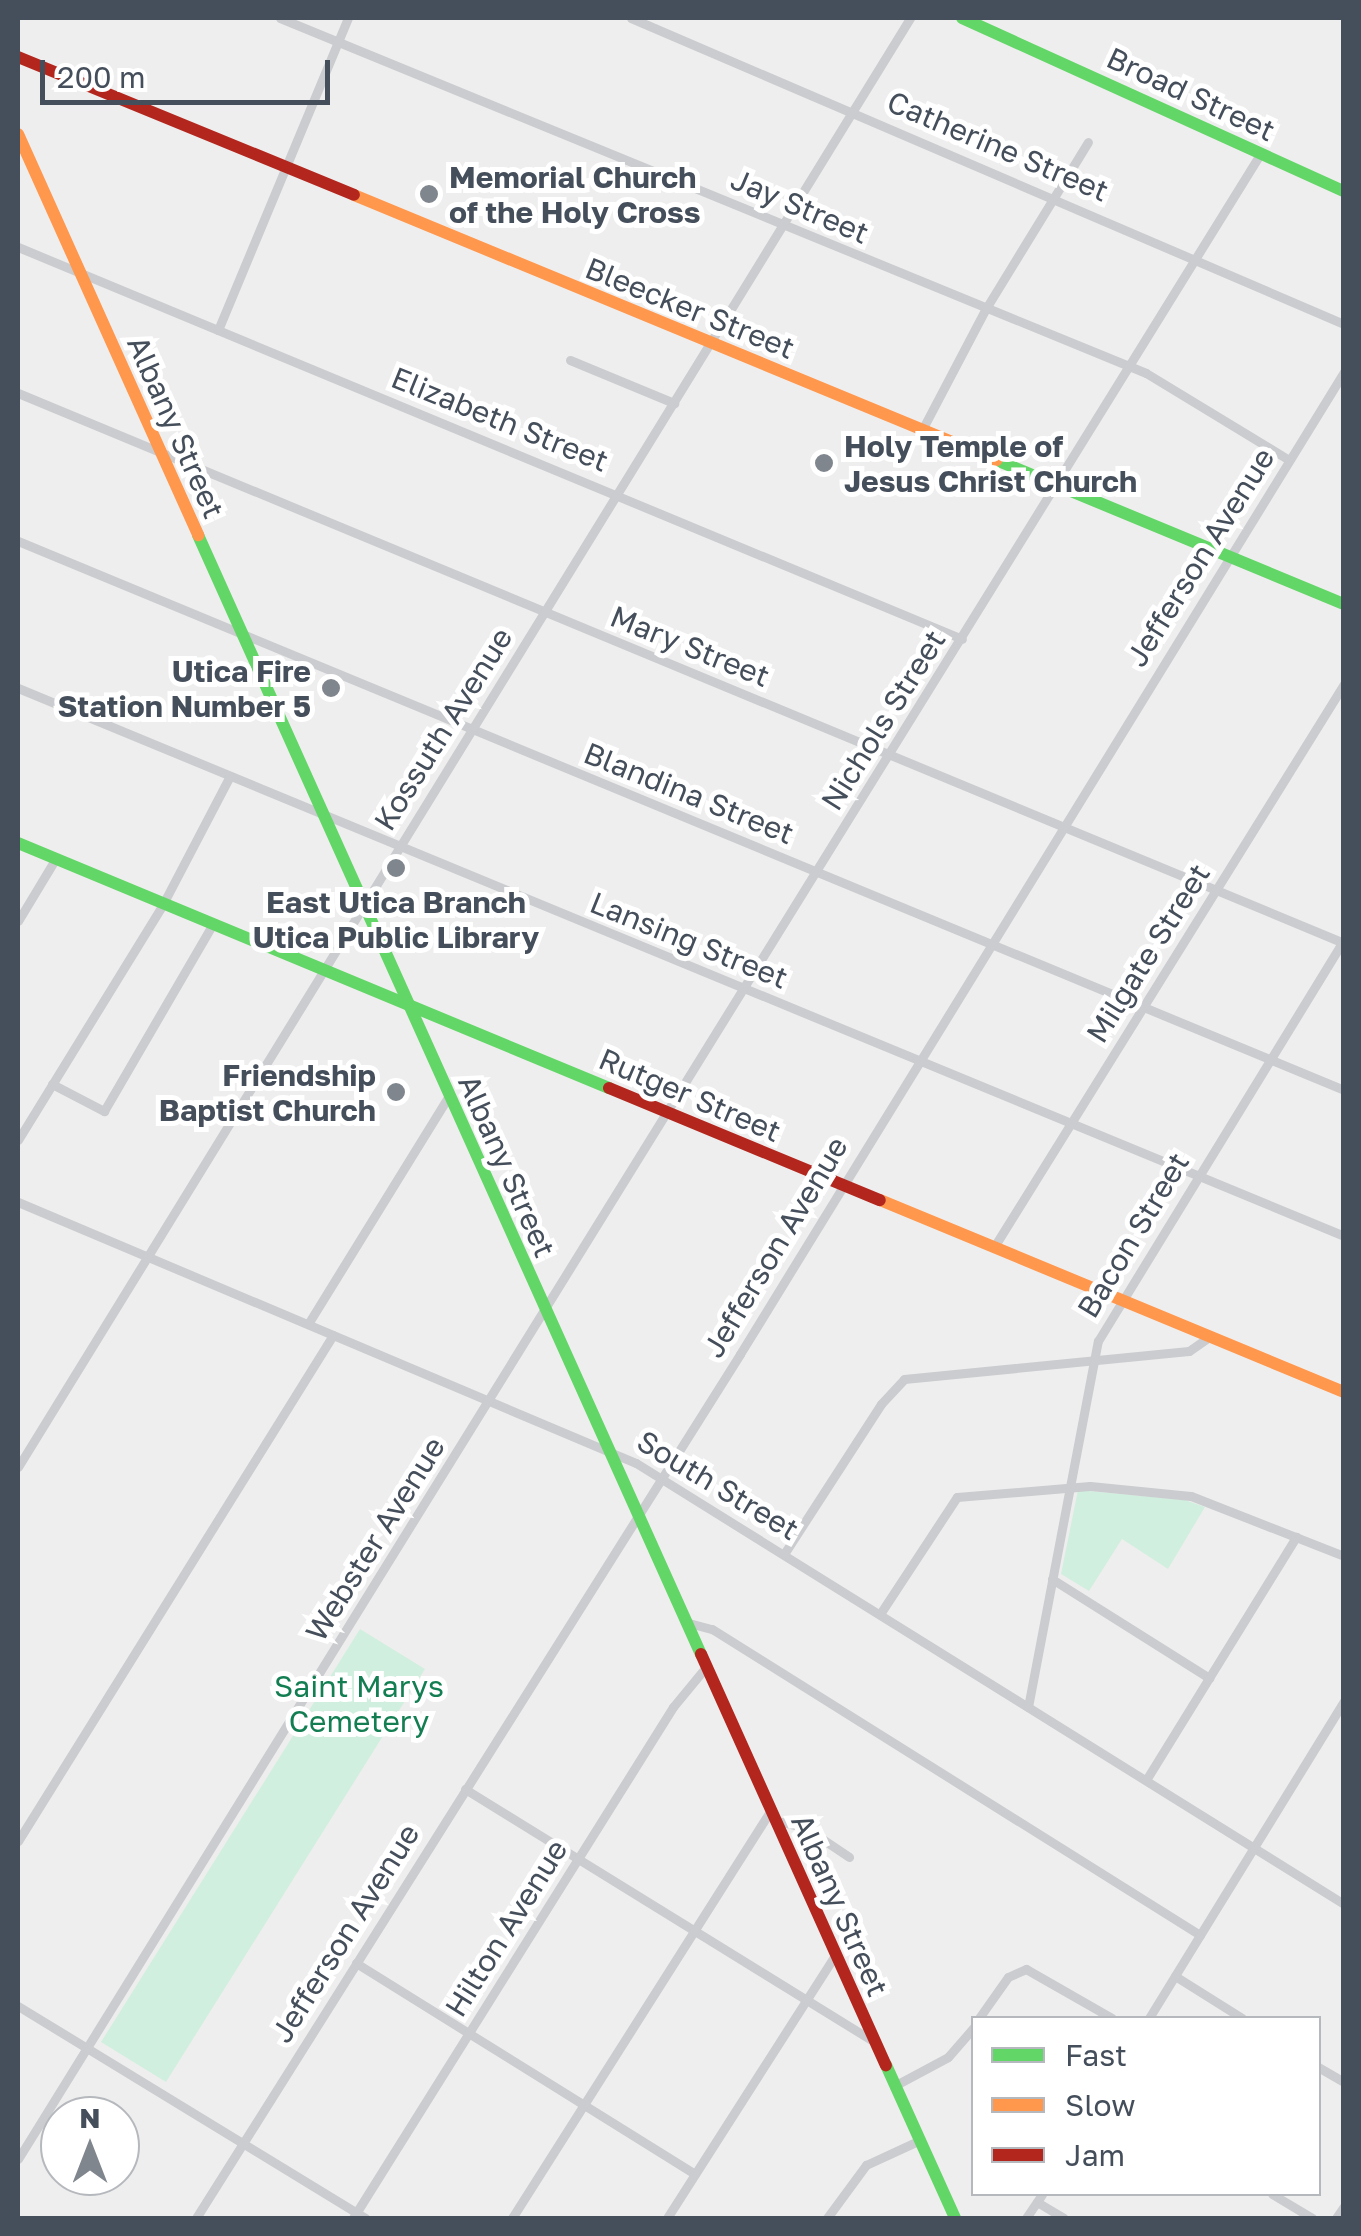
<!DOCTYPE html>
<html>
<head>
<meta charset="utf-8">
<style>
	body { margin:0 }
	#map { position:relative; width:1361px; height:2236px; overflow:hidden; background:#efeeee; font-family:"Golos Text",sans-serif }
	div>[style] { position:absolute }
	.green>* { inset:0; background:#d1efdf }
	.street>* { height:9px; margin:-4.5px; padding:0 4.5px; transform-origin:4.5px; border-radius:4.5px; background:#cacccf }
	.fast>* { height:12px; margin:-6px; padding:0 6px; transform-origin:6px; border-radius:6px; background:#63d668 }
	.slow>* { height:12px; margin:-6px; padding:0 6px; transform-origin:6px; border-radius:6px; background:#ff974d }
	.jam>* { height:12px; margin:-6px; padding:0 6px; transform-origin:6px; border-radius:6px; background:#b3261e }
	.dots>* { width:28px; height:28px; translate:-50% -50%; box-sizing:border-box; border:5px solid #fff; border-radius:50% }
	span { translate:-50% -50%; white-space:nowrap; text-align:center; line-height:1.15; -webkit-text-stroke:10px #fff; paint-order:stroke }
	.street-label { font-size:30px; color:#454e5b }
	.poi-label { font-size:30px; color:#454e5b; font-weight:700 }
	.left { translate:0 -50%; text-align:left }
	.right { translate:-100% -50%; text-align:right }
	.park-label { font-size:30px; color:#137e52 }
	.frame { position:absolute; inset:0; border:20px solid #454e5b; pointer-events:none }
	.legend { position:absolute; left:971px; top:2016px; width:350px; height:180px; box-sizing:border-box; background:#fff; border:2px solid #b5b8bd; margin:0; padding:12px 18px; list-style:none; font-size:30px; color:#454e5b }
	.legend li { display:flex; align-items:center; gap:20px; height:50px }
	.legend b { width:50px; border:2px solid #b5b8bd }
	.north { position:absolute; left:40px; top:2096px; width:100px; height:100px; box-sizing:border-box; background:#fff; border:2px solid #b5b8bd; border-radius:50%; rotate:0deg; font-size:28px; font-weight:700; line-height:40px; text-align:center; color:#454e5b }
	.north::after { content:''; display:block; margin:auto; width:35px; height:45px; background:#80868e; clip-path:polygon(50% 0,100% 100%,50% 72%,0 100%) }
	.scale { position:absolute; left:40px; top:60px; width:290px; height:45px; box-sizing:border-box; border:5px solid #454e5b; border-top:0; padding-left:12px; font-size:30px; line-height:35px; white-space:nowrap; color:#454e5b; -webkit-text-stroke:8px #fff; paint-order:stroke }
</style>
</head>
<body>
<div id="map">
	<div class="green">
		<i style="clip-path:polygon(1078px 1490px,1185px 1500px,1205px 1507px,1168px 1569px,1122px 1539px,1089px 1591px,1061px 1574px)"></i>
		<i style="clip-path:polygon(360px 1629px,425px 1669px,166px 2082px,101px 2042px)"></i>
	</div>
	<div class="street">
		<i style="left:280px;top:18px;width:936px;rotate:22.29deg"></i>
		<i style="left:1146px;top:373px;width:167px;rotate:31.3deg"></i>
		<i style="left:631px;top:18px;width:776px;rotate:23.23deg"></i>
		<i style="left:18px;top:247px;width:1022px;rotate:22.55deg"></i>
		<i style="left:218px;top:330px;width:338px;rotate:-67.4deg"></i>
		<i style="left:570px;top:360px;width:113px;rotate:22.5deg"></i>
		<i style="left:18px;top:393px;width:1436px;rotate:22.53deg"></i>
		<i style="left:922px;top:430px;width:136px;rotate:-62.3deg"></i>
		<i style="left:985px;top:310px;width:197px;rotate:-58.5deg"></i>
		<i style="left:18px;top:541px;width:1435px;rotate:22.49deg"></i>
		<i style="left:18px;top:688px;width:1435px;rotate:22.45deg"></i>
		<i style="left:18px;top:921px;width:74px;rotate:-58.9deg"></i>
		<i style="left:52px;top:1084px;width:59px;rotate:27.4deg"></i>
		<i style="left:104px;top:1111px;width:216px;rotate:-59.8deg"></i>
		<i style="left:18px;top:1140px;width:277px;rotate:-58.4deg"></i>
		<i style="left:163px;top:904px;width:144px;rotate:-62.4deg"></i>
		<i style="left:18px;top:1202px;width:671px;rotate:22.9deg"></i>
		<i style="left:636px;top:1463px;width:834px;rotate:31.92deg"></i>
		<i style="left:994px;top:1247px;width:663px;rotate:-58.13deg"></i>
		<i style="left:308px;top:1324px;width:268px;rotate:-58.3deg"></i>
		<i style="left:18px;top:1467px;width:1702px;rotate:-58.38deg"></i>
		<i style="left:784px;top:1554px;width:179px;rotate:-57.1deg"></i>
		<i style="left:881px;top:1404px;width:34px;rotate:-47deg"></i>
		<i style="left:904px;top:1379px;width:286px;rotate:-5.6deg"></i>
		<i style="left:1189px;top:1351px;width:24px;rotate:-35deg"></i>
		<i style="left:1052px;top:1579px;width:186px;rotate:32.2deg"></i>
		<i style="left:880px;top:1614px;width:140px;rotate:-56.7deg"></i>
		<i style="left:957px;top:1497px;width:133px;rotate:-4.7deg"></i>
		<i style="left:1090px;top:1486px;width:101px;rotate:5.7deg"></i>
		<i style="left:1191px;top:1496px;width:164px;rotate:21.4deg"></i>
		<i style="left:685px;top:1622px;width:28px;rotate:15deg"></i>
		<i style="left:712px;top:1629px;width:576px;rotate:32.09deg"></i>
		<i style="left:1028px;top:1707px;width:373px;rotate:-79.2deg"></i>
		<i style="left:1098px;top:1341px;width:471px;rotate:-58.5deg"></i>
		<i style="left:1146px;top:1780px;width:286px;rotate:-58.3deg"></i>
		<i style="left:465px;top:1789px;width:481px;rotate:31.7deg"></i>
		<i style="left:774px;top:1820px;width:33px;rotate:14deg"></i>
		<i style="left:806px;top:1828px;width:52px;rotate:34deg"></i>
		<i style="left:18px;top:1841px;width:596px;rotate:-58.1deg"></i>
		<i style="left:356px;top:1963px;width:399px;rotate:31.9deg"></i>
		<i style="left:1175px;top:1976px;width:79px;rotate:32.1deg"></i>
		<i style="left:18px;top:2006px;width:407px;rotate:31.4deg"></i>
		<i style="left:979px;top:2018px;width:50px;rotate:-54.7deg"></i>
		<i style="left:1008px;top:1977px;width:20px;rotate:-24deg"></i>
		<i style="left:1026px;top:1969px;width:99px;rotate:29.7deg"></i>
		<i style="left:1149px;top:2018px;width:372px;rotate:-58.4deg"></i>
		<i style="left:1318px;top:2067px;width:30px;rotate:30deg"></i>
		<i style="left:894px;top:2086px;width:61px;rotate:-28.2deg"></i>
		<i style="left:948px;top:2057px;width:40px;rotate:-49deg"></i>
		<i style="left:18px;top:2159px;width:2360px;rotate:-58.22deg"></i>
		<i style="left:1272px;top:2194px;width:47px;rotate:31deg"></i>
		<i style="left:1037px;top:2202px;width:31px;rotate:31deg"></i>
		<i style="left:196px;top:2218px;width:1021px;rotate:-57.8deg"></i>
		<i style="left:740px;top:1354px;width:1153px;rotate:-58.41deg"></i>
		<i style="left:353px;top:2218px;width:603px;rotate:-57.94deg"></i>
		<i style="left:673px;top:1707px;width:52px;rotate:-50.5deg"></i>
		<i style="left:512px;top:2218px;width:481px;rotate:-57.6deg"></i>
		<i style="left:667px;top:2218px;width:312px;rotate:-57.4deg"></i>
		<i style="left:827px;top:2218px;width:66px;rotate:-53.7deg"></i>
		<i style="left:866px;top:2165px;width:60px;rotate:-24.8deg"></i>
		<i style="left:1026px;top:2218px;width:29px;rotate:-56deg"></i>
		<i style="left:1336px;top:2218px;width:14px;rotate:-56deg"></i>
	</div>
	<div class="fast">
		<i style="left:962px;top:18px;width:419px;rotate:24.4deg"></i>
		<i style="left:996px;top:460px;width:377px;rotate:22.5deg"></i>
		<i style="left:198px;top:535px;width:1227px;rotate:65.8deg"></i>
		<i style="left:18px;top:843px;width:640px;rotate:22.52deg"></i>
		<i style="left:886px;top:2065px;width:168px;rotate:65.7deg"></i>
	</div>
	<div class="slow">
		<i style="left:18px;top:134px;width:440px;rotate:65.8deg"></i>
		<i style="left:354px;top:195px;width:695px;rotate:22.43deg"></i>
		<i style="left:880px;top:1200px;width:502px;rotate:22.48deg"></i>
	</div>
	<div class="jam">
		<i style="left:18px;top:57px;width:363px;rotate:22.3deg"></i>
		<i style="left:609px;top:1088px;width:293px;rotate:22.5deg"></i>
		<i style="left:701px;top:1654px;width:451px;rotate:65.8deg"></i>
	</div>
	<div class="dots">
		<i style="left:429px;top:194px;background:#80868e"></i>
		<i style="left:824px;top:463px;background:#80868e"></i>
		<i style="left:331px;top:688px;background:#80868e"></i>
		<i style="left:396px;top:868px;background:#80868e"></i>
		<i style="left:396px;top:1092px;background:#80868e"></i>
	</div>
	<div class="street-label">
		<span style="left:1191px;top:94px;rotate:25deg">Broad Street</span>
		<span style="left:998px;top:146px;rotate:23deg">Catherine Street</span>
		<span style="left:800px;top:206px;rotate:23deg">Jay Street</span>
		<span style="left:690px;top:308px;rotate:22deg">Bleecker Street</span>
		<span style="left:500px;top:419px;rotate:22deg">Elizabeth Street</span>
		<span style="left:176px;top:427px;rotate:66deg">Albany Street</span>
		<span style="left:1200px;top:557px;rotate:-58deg">Jefferson Avenue</span>
		<span style="left:690px;top:646px;rotate:22deg">Mary Street</span>
		<span style="left:883px;top:720px;rotate:-58deg">Nichols Street</span>
		<span style="left:443px;top:729px;rotate:-58deg">Kossuth Avenue</span>
		<span style="left:689px;top:793px;rotate:22deg">Blandina Street</span>
		<span style="left:689px;top:940px;rotate:22deg">Lansing Street</span>
		<span style="left:1148px;top:953px;rotate:-58deg">Milgate Street</span>
		<span style="left:690px;top:1095px;rotate:23deg">Rutger Street</span>
		<span style="left:507px;top:1166px;rotate:66deg">Albany Street</span>
		<span style="left:1133px;top:1235px;rotate:-59deg">Bacon Street</span>
		<span style="left:775px;top:1247px;rotate:-59deg">Jefferson Avenue</span>
		<span style="left:718px;top:1485px;rotate:31deg">South Street</span>
		<span style="left:375px;top:1539px;rotate:-58deg">Webster Avenue</span>
		<span style="left:840px;top:1905px;rotate:66deg">Albany Street</span>
		<span style="left:506px;top:1928px;rotate:-58deg">Hilton Avenue</span>
		<span style="left:345px;top:1933px;rotate:-58deg">Jefferson Avenue</span>
	</div>
	<div class="poi-label">
		<span class="left" style="left:449px;top:194px">Memorial Church<br>of the Holy Cross</span>
		<span class="left" style="left:844px;top:463px">Holy Temple of<br>Jesus Christ Church</span>
		<span class="right" style="left:311px;top:688px">Utica Fire<br>Station Number 5</span>
		<span style="left:396px;top:919px">East Utica Branch<br>Utica Public Library</span>
		<span class="right" style="left:376px;top:1092px">Friendship<br>Baptist Church</span>
	</div>
	<div class="park-label">
		<span style="left:359px;top:1703px">Saint Marys<br>Cemetery</span>
	</div>
	<div class="frame"></div>
	<ul class="legend">
	<li><b style="height:12px;background:#63d668"></b>Fast</li>
	<li><b style="height:12px;background:#ff974d"></b>Slow</li>
	<li><b style="height:12px;background:#b3261e"></b>Jam</li>
	</ul>
	<div class="north">N</div>
	<div class="scale">200 m</div>
</div>
</body>
</html>
